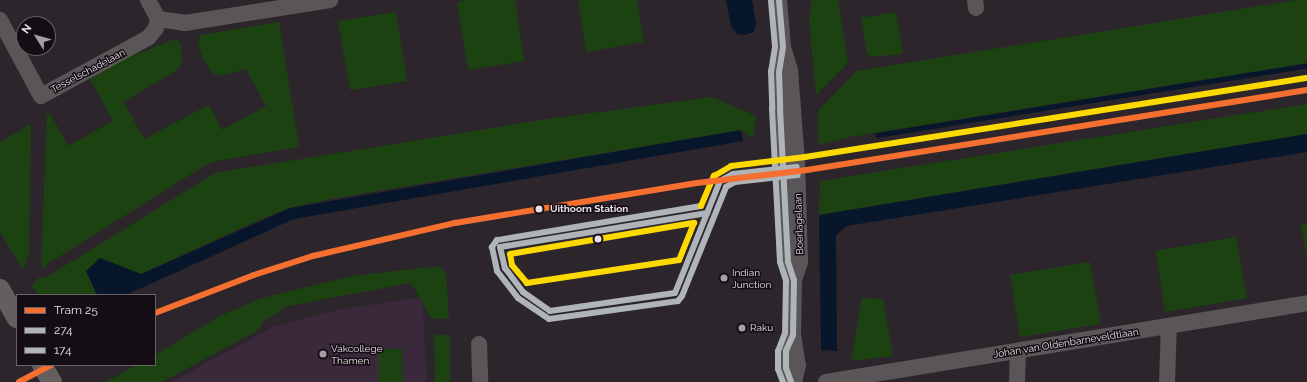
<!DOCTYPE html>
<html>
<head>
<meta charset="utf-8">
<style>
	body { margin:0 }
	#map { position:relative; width:1307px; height:382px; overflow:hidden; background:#2c262c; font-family:Raleway,sans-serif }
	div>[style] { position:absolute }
	.built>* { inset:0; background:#39293b }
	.green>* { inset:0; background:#1c4212 }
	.water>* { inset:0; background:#07162b }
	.stream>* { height:5px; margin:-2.5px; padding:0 2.5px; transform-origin:2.5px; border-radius:2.5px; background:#07162b }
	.minor>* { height:16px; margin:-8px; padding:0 8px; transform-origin:8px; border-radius:8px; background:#5a5657 }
	.major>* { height:20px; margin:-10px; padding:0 10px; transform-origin:10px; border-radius:10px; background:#645f5e }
	.bus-1>* { height:6px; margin:-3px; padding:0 3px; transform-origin:3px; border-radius:3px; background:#afb4b9 }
	.bus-2>* { height:6px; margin:-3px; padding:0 3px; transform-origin:3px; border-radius:3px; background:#afb4b9 }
	.bus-3>* { height:6px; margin:-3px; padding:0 3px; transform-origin:3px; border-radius:3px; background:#fcd900 }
	.tram-1>* { height:6px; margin:-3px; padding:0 3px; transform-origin:3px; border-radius:3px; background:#f46f30 }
	.dots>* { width:11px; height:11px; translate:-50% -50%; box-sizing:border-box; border:2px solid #140e14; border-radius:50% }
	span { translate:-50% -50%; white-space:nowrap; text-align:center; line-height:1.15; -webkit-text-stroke:3px #140e14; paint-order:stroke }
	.street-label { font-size:10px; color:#e8dfe9 }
	.stop-label { font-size:10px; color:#e8dfe9; font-weight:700 }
	.left { translate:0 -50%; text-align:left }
	.poi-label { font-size:10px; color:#e8dfe9 }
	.legend { position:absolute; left:16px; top:294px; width:140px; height:72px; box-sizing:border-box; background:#140e14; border:1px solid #696269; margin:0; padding:5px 7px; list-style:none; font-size:12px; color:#e8dfe9 }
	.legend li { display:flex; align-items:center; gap:8px; height:20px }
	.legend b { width:20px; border:1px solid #696269 }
	.north { position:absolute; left:16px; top:16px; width:40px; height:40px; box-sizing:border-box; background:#140e14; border:1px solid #696269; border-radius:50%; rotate:307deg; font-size:11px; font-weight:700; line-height:16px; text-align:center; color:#e8dfe9 }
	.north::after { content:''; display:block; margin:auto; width:14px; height:18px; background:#a69ea7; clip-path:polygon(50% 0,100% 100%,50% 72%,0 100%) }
</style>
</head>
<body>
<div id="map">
	<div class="built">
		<i style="clip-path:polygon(422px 297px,427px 382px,171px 382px,273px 327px,337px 310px)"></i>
	</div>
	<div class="green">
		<i style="clip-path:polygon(467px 0,515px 0,524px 61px,468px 70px,457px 2px)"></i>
		<i style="clip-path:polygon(578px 0,637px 0,644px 42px,586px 52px)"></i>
		<i style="clip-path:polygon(812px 0,838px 0,848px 63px,816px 95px,809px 21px)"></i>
		<i style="clip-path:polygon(1296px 0,1307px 0,1307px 63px,850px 137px,818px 145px,818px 111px,857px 71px)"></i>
		<i style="clip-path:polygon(396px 12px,407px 81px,350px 90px,338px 21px)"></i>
		<i style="clip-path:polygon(896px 12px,903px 54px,871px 57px,867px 53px,861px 18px)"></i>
		<i style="clip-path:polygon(279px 22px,299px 147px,217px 161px,204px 166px,41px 268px,47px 114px,50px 113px,68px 146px,113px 121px,90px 79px,122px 60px,177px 38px,181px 45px,182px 63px,177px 70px,124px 102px,144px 139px,209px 105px,222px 130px,266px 106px,246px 69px,220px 76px,212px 73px,203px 59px,198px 43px,200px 35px)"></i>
		<i style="clip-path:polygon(712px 97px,756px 116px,753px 138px,741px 130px,325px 200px,290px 208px,266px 217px,141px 274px,100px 258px,86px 271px,97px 295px,38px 295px,32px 285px,40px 277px,45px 278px,215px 173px,540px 120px)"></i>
		<i style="clip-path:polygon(1307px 104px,1307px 134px,819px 215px,820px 181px)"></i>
		<i style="clip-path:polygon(31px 124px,29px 252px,23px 270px,0 232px,0 142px)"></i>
		<i style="clip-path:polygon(1307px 224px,1307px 258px,1301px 225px)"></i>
		<i style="clip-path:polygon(1236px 237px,1247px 298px,1165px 312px,1156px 251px)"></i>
		<i style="clip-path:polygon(1090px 262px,1101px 324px,1020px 337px,1010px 275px)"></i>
		<i style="clip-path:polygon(432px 267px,440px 267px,446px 273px,449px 318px,432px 319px,411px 283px,288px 306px,264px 321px,257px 331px,162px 382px,106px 382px,136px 365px,155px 365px,155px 355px,220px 316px,262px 298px,351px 276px)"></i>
		<i style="clip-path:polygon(862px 298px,883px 299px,893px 356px,851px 361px)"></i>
		<i style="clip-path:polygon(434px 335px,450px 335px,450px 382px,435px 382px)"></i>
		<i style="clip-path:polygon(379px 349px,402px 349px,403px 382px,379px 382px)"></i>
	</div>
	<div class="water">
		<i style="clip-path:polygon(726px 0,752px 0,756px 23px,754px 32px,745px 35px,737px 34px,731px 26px)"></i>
		<i style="clip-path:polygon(741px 130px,743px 141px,294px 219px,126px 295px,97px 295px,86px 271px,100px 258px,141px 274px,290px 208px)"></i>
		<i style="clip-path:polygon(1307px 134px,1307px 152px,846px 226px,836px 236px,837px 351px,821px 350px,819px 215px)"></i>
	</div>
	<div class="stream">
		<i style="left:877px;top:135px;width:436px;rotate:-9.2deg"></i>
	</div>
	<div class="minor">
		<i style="left:148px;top:0;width:21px;rotate:62deg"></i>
		<i style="left:779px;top:0;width:47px;rotate:85.1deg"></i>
		<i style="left:783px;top:47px;width:24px;rotate:73deg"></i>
		<i style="left:790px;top:70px;width:91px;rotate:85.6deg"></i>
		<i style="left:797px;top:161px;width:101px;rotate:88.3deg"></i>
		<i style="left:800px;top:262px;width:19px;rotate:108deg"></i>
		<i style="left:794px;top:280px;width:55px;rotate:91deg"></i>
		<i style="left:793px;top:335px;width:30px;rotate:81deg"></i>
		<i style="left:798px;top:365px;width:17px;rotate:103deg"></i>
		<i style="left:975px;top:0;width:8px;rotate:83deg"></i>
		<i style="left:158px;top:19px;width:27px;rotate:8deg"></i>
		<i style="left:185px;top:23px;width:147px;rotate:-9deg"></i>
		<i style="left:0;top:20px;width:86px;rotate:61.7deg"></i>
		<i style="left:41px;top:96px;width:122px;rotate:-28.5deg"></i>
		<i style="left:148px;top:38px;width:13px;rotate:-51deg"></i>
		<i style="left:156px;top:28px;width:9px;rotate:-77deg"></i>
		<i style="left:782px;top:53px;width:19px;rotate:99deg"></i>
		<i style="left:779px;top:72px;width:190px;rotate:87.3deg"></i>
		<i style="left:788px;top:262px;width:19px;rotate:72deg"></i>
		<i style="left:479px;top:344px;width:38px;rotate:88deg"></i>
		<i style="left:791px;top:382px;width:15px;rotate:-110deg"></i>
		<i style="left:786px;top:368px;width:17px;rotate:-90deg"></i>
		<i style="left:786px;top:351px;width:17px;rotate:-66deg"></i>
		<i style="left:826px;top:382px;width:487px;rotate:-9.3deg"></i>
		<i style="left:1017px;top:382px;width:31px;rotate:-88deg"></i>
		<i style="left:1167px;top:382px;width:56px;rotate:-88deg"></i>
	</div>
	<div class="major">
		<i style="left:0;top:289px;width:34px;rotate:60deg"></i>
		<i style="left:42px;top:365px;width:20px;rotate:60deg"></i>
	</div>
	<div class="bus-1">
		<i style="left:779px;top:0;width:47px;rotate:85.1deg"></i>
		<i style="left:783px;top:47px;width:25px;rotate:99deg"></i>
		<i style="left:779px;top:72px;width:37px;rotate:88deg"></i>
		<i style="left:780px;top:109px;width:153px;rotate:87deg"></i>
		<i style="left:788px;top:262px;width:19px;rotate:72deg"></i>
		<i style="left:794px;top:280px;width:55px;rotate:91deg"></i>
		<i style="left:793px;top:335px;width:17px;rotate:114deg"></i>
		<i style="left:786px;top:351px;width:17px;rotate:90deg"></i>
		<i style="left:786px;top:368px;width:15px;rotate:70deg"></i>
		<i style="left:500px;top:247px;width:22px;rotate:77deg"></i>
		<i style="left:505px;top:268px;width:30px;rotate:53deg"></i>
		<i style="left:523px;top:292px;width:33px;rotate:35deg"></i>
		<i style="left:550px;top:311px;width:126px;rotate:-8.2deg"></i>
		<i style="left:675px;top:293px;width:121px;rotate:-68.1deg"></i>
		<i style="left:720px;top:181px;width:15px;rotate:-28deg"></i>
		<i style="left:733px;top:174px;width:64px;rotate:-6.2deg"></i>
		<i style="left:500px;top:247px;width:210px;rotate:-9.3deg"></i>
	</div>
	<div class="bus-2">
		<i style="left:771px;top:1px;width:46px;rotate:85deg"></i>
		<i style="left:775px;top:47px;width:24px;rotate:99deg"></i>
		<i style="left:771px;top:71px;width:38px;rotate:88deg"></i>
		<i style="left:772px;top:109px;width:153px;rotate:87deg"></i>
		<i style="left:780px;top:262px;width:20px;rotate:72deg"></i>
		<i style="left:786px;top:281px;width:52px;rotate:91.1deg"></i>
		<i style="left:785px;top:333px;width:19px;rotate:111deg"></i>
		<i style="left:778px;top:351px;width:18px;rotate:90deg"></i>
		<i style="left:778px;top:369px;width:14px;rotate:69deg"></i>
		<i style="left:701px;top:206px;width:207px;rotate:170.5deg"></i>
		<i style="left:497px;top:240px;width:9px;rotate:126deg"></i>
		<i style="left:492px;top:247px;width:25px;rotate:78deg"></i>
		<i style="left:497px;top:271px;width:34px;rotate:52deg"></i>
		<i style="left:518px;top:298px;width:37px;rotate:34deg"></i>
		<i style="left:549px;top:319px;width:130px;rotate:-7.9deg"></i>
		<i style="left:678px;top:301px;width:6px;rotate:-51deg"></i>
		<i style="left:682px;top:296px;width:118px;rotate:-68deg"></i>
		<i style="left:726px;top:187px;width:10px;rotate:-29deg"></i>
		<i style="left:735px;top:182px;width:63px;rotate:-6.3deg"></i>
	</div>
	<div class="bus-3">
		<i style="left:701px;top:206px;width:33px;rotate:-67deg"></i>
		<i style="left:714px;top:176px;width:20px;rotate:-30deg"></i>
		<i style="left:731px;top:166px;width:75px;rotate:-6.9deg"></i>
		<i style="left:805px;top:157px;width:507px;rotate:-8.96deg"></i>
		<i style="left:694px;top:223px;width:40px;rotate:112deg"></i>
		<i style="left:679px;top:260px;width:154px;rotate:171.4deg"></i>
		<i style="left:527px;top:283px;width:23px;rotate:-130deg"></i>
		<i style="left:512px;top:265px;width:11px;rotate:-100deg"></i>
		<i style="left:510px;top:254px;width:187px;rotate:-9.6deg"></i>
	</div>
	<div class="tram-1">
		<i style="left:155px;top:313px;width:106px;rotate:-21deg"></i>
		<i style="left:254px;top:275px;width:62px;rotate:-17.9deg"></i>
		<i style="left:313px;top:256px;width:146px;rotate:-13.1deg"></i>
		<i style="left:455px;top:223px;width:245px;rotate:-9.4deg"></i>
		<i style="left:697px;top:183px;width:111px;rotate:-6.7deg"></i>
		<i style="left:807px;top:170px;width:506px;rotate:-9.09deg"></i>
		<i style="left:19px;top:382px;width:36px;rotate:-28deg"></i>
	</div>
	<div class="dots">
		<i style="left:539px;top:209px;background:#e8dfe9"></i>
		<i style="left:598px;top:239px;background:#e8dfe9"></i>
		<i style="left:724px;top:278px;background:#a69ea7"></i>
		<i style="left:742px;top:328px;background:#a69ea7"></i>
		<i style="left:323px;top:354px;background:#a69ea7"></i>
	</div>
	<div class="street-label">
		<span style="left:88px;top:71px;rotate:-28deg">Tesselschadelaan</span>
		<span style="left:799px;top:224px;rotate:-92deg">Boerlagelaan</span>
		<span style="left:1066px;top:343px;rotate:-9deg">Johan van Oldenbarneveldtlaan</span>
	</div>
	<div class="stop-label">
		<span class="left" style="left:550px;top:209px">Uithoorn Station</span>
	</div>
	<div class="poi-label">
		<span class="left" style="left:732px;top:278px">Indian<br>Junction</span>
		<span class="left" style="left:750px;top:328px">Raku</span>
		<span class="left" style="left:331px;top:354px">Vakcollege<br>Thamen</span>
	</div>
	<ul class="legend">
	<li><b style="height:5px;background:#f46f30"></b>Tram 25</li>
	<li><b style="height:5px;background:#afb4b9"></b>274</li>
	<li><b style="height:5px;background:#afb4b9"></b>174</li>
	</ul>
	<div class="north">N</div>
</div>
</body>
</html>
